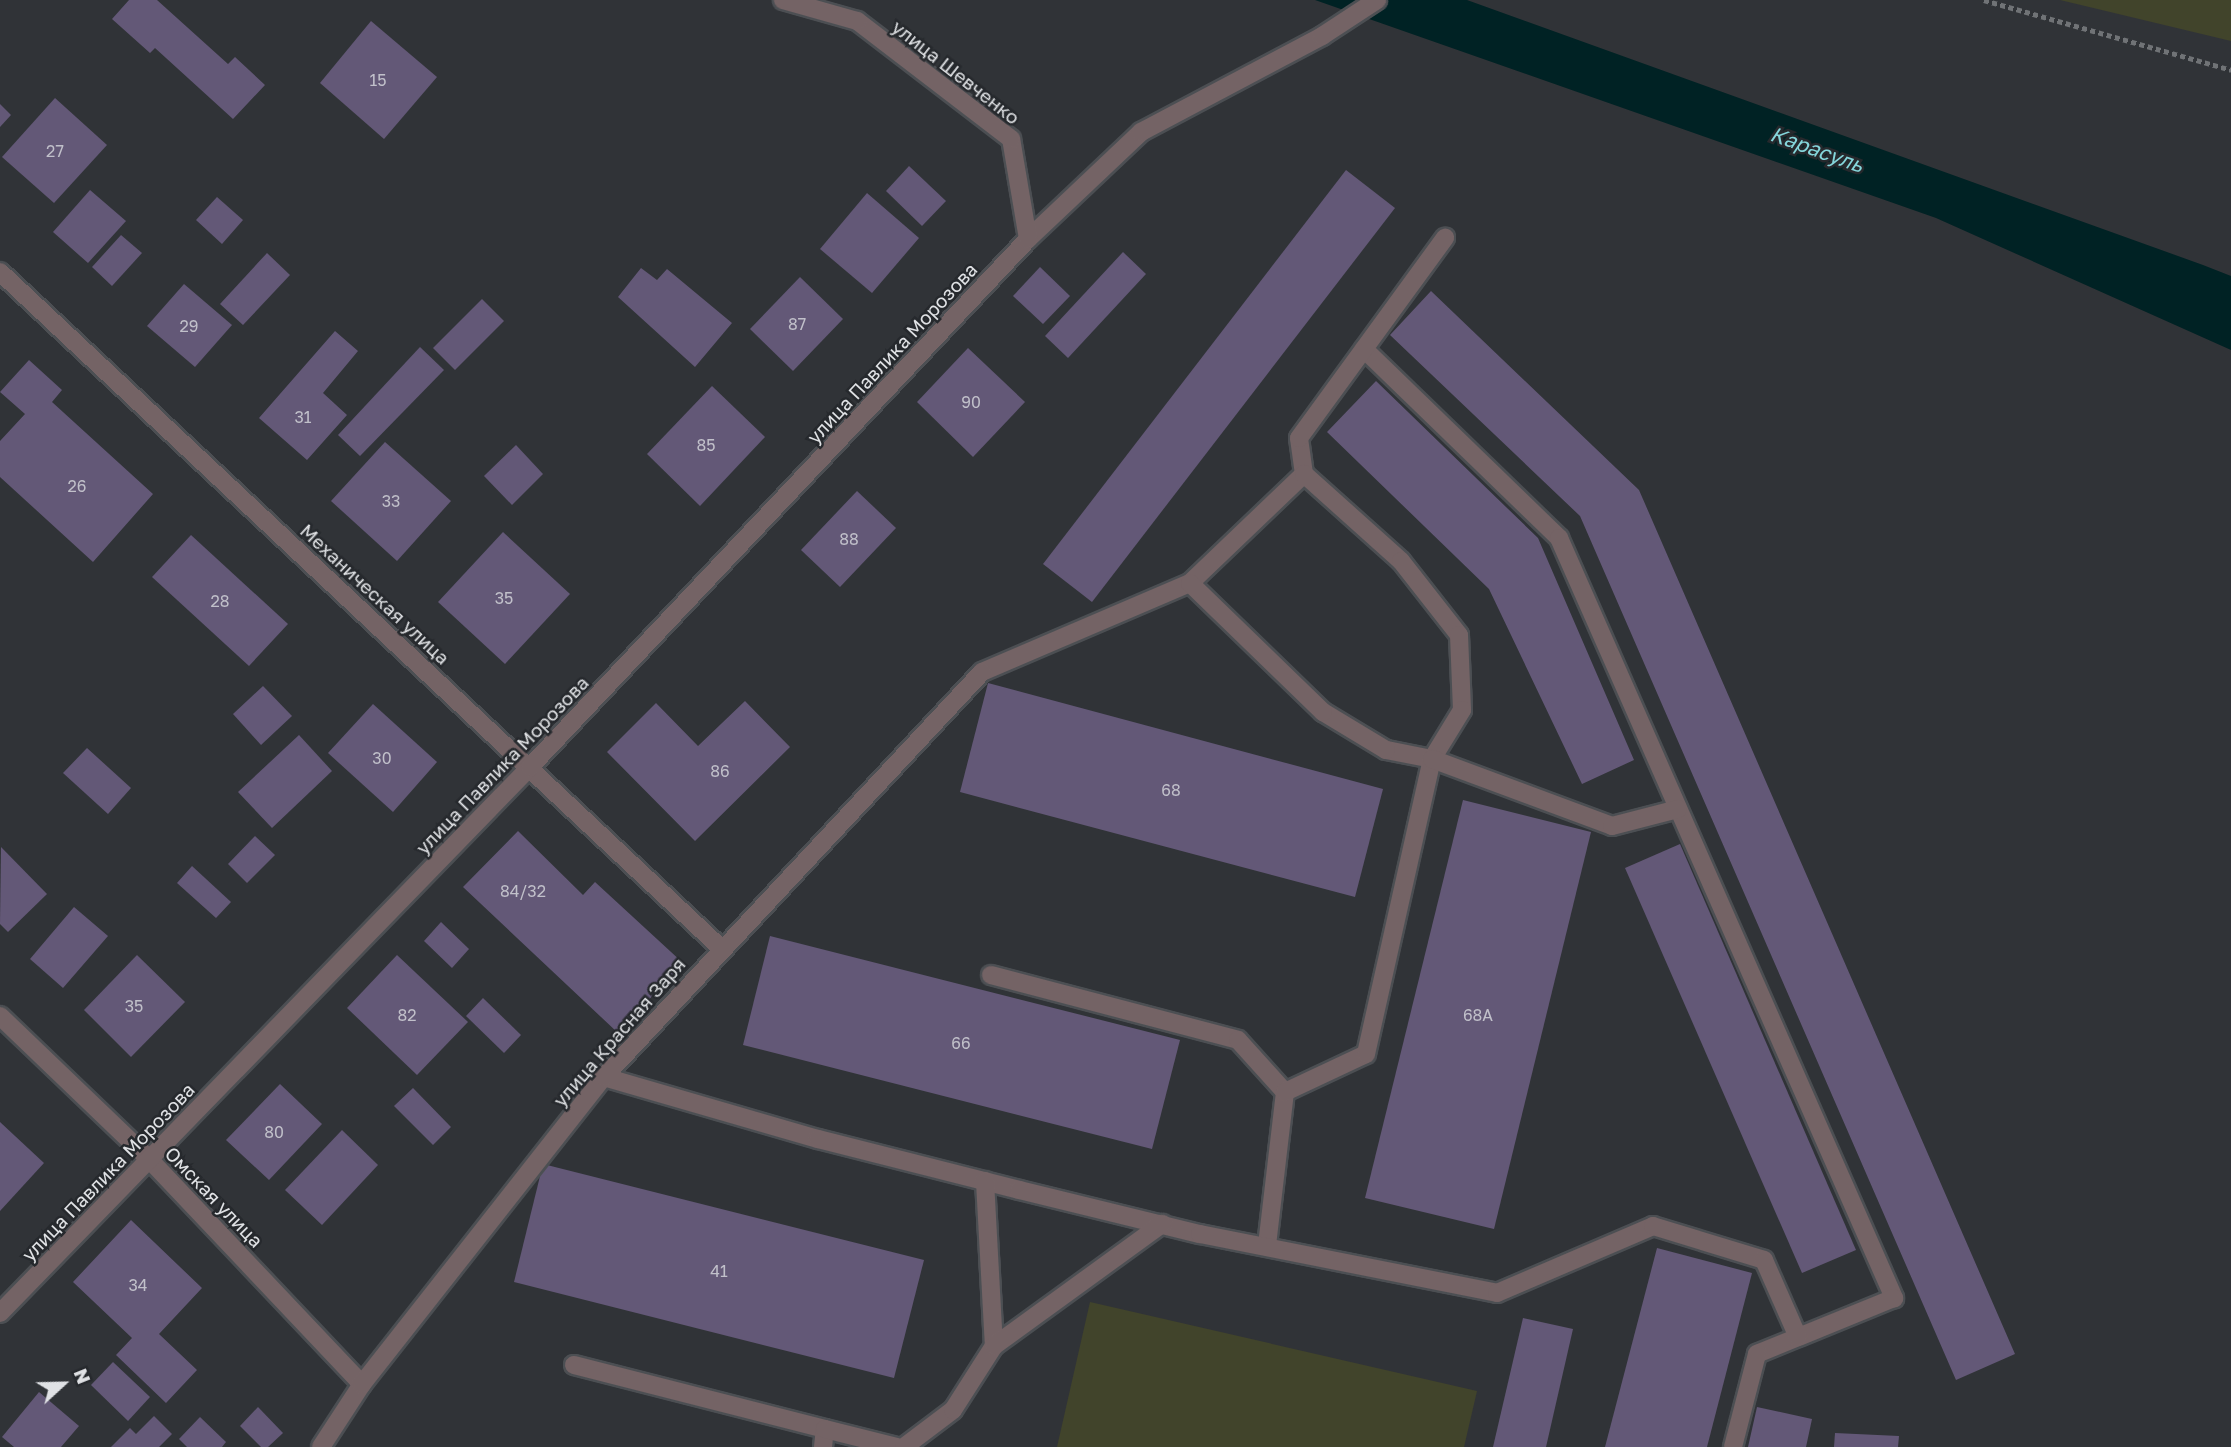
<!DOCTYPE html>
<html>
<head>
<meta charset="utf-8">
<style>
	body { margin:0 }
	#map { position:relative; width:2231px; height:1447px; overflow:hidden; background:#303337; font-family:"Golos Text",sans-serif }
	div>[style] { position:absolute }
	.green>* { inset:0; background:#41442b }
	.water>* { inset:0; background:#002224 }
	.building>* { inset:0; background:#635877 }
	.path>* { height:4.5px; margin-top:-2.25px; transform-origin:0; background:repeating-linear-gradient(90deg,#707376 0 5px,transparent 0 8.5px) }
	.roads { filter:drop-shadow(2px 0 #4c4f53) drop-shadow(-2px 0 #4c4f53) drop-shadow(0 2px #4c4f53) drop-shadow(0 -2px #4c4f53) }
	.lane>* { height:18px; margin:-9px; padding:0 9px; transform-origin:9px; border-radius:9px; background:#746365 }
	.street>* { height:18px; margin:-9px; padding:0 9px; transform-origin:9px; border-radius:9px; background:#746365 }
	span { translate:-50% -50%; white-space:nowrap; text-align:center; line-height:1.15; -webkit-text-stroke:5px #26292d; paint-order:stroke }
	.number-label { font-size:16px; color:#c1c0ca }
	.number-label span { -webkit-text-stroke-width:0 }
	.street-label { font-size:19px; color:#e0e2e5 }
	.water-label { font-size:21px; color:#85d6db; font-style:italic }
	.north { position:absolute; left:28px; top:1349px; width:70px; height:70px; -webkit-text-stroke:5px #26292d; paint-order:stroke; rotate:68deg; font-size:19px; font-weight:700; line-height:28px; text-align:center; color:#e0e2e5 }
	.north::after { content:''; display:block; margin:auto; width:24px; height:32px; background:#e0e2e5; clip-path:polygon(50% 0,100% 100%,50% 72%,0 100%) }
</style>
</head>
<body>
<div id="map">
	<div class="green">
		<i style="clip-path:polygon(2060px 0,2231px 0,2231px 41px)"></i>
		<i style="clip-path:polygon(1090px 1302px,1477px 1391px,1464px 1447px,1057px 1447px)"></i>
	</div>
	<div class="water">
		<i style="clip-path:polygon(1315px 0,1467px 0,2203px 265px,2231px 276px,2231px 350px,1936px 218px)"></i>
	</div>
	<div class="building">
		<i style="clip-path:polygon(129px 0,157px 0,228px 64px,235px 57px,265px 85px,233px 119px,155px 48px,150px 53px,112px 19px)"></i>
		<i style="clip-path:polygon(371px 21px,437px 77px,384px 139px,320px 83px)"></i>
		<i style="clip-path:polygon(55px 98px,107px 145px,54px 203px,2px 157px)"></i>
		<i style="clip-path:polygon(0 104px,11px 115px,0 127px)"></i>
		<i style="clip-path:polygon(909px 166px,946px 201px,922px 226px,886px 191px)"></i>
		<i style="clip-path:polygon(1346px 170px,1395px 208px,1092px 602px,1043px 564px)"></i>
		<i style="clip-path:polygon(90px 190px,126px 221px,88px 263px,53px 232px)"></i>
		<i style="clip-path:polygon(867px 193px,919px 238px,872px 293px,820px 249px)"></i>
		<i style="clip-path:polygon(217px 197px,243px 220px,222px 244px,196px 220px)"></i>
		<i style="clip-path:polygon(121px 235px,142px 253px,112px 286px,92px 267px)"></i>
		<i style="clip-path:polygon(1123px 252px,1146px 274px,1068px 358px,1045px 336px)"></i>
		<i style="clip-path:polygon(267px 253px,290px 275px,243px 325px,220px 304px)"></i>
		<i style="clip-path:polygon(1040px 267px,1070px 296px,1043px 324px,1013px 296px)"></i>
		<i style="clip-path:polygon(641px 268px,657px 280px,667px 269px,732px 323px,695px 367px,618px 297px)"></i>
		<i style="clip-path:polygon(800px 277px,843px 319px,793px 371px,750px 329px)"></i>
		<i style="clip-path:polygon(184px 284px,232px 325px,195px 367px,147px 326px)"></i>
		<i style="clip-path:polygon(1431px 291px,1639px 490px,2015px 1354px,1956px 1380px,1580px 516px,1390px 335px)"></i>
		<i style="clip-path:polygon(482px 299px,504px 321px,455px 370px,433px 348px)"></i>
		<i style="clip-path:polygon(335px 331px,358px 351px,323px 393px,347px 415px,307px 460px,259px 418px)"></i>
		<i style="clip-path:polygon(420px 347px,444px 370px,360px 456px,338px 435px)"></i>
		<i style="clip-path:polygon(968px 348px,1025px 402px,973px 457px,917px 402px)"></i>
		<i style="clip-path:polygon(29px 360px,62px 390px,52px 402px,153px 494px,93px 562px,0 477px,0 441px,25px 414px,0 392px)"></i>
		<i style="clip-path:polygon(1376px 381px,1538px 538px,1634px 760px,1582px 784px,1489px 589px,1327px 432px)"></i>
		<i style="clip-path:polygon(712px 386px,765px 437px,700px 506px,647px 454px)"></i>
		<i style="clip-path:polygon(385px 442px,451px 501px,397px 561px,331px 501px)"></i>
		<i style="clip-path:polygon(516px 445px,543px 474px,512px 505px,484px 476px)"></i>
		<i style="clip-path:polygon(857px 491px,896px 528px,840px 587px,801px 550px)"></i>
		<i style="clip-path:polygon(503px 532px,570px 594px,505px 664px,438px 602px)"></i>
		<i style="clip-path:polygon(191px 535px,288px 624px,249px 666px,152px 577px)"></i>
		<i style="clip-path:polygon(988px 683px,1383px 789px,1355px 897px,960px 792px)"></i>
		<i style="clip-path:polygon(263px 686px,292px 716px,261px 745px,233px 714px)"></i>
		<i style="clip-path:polygon(745px 701px,790px 747px,695px 841px,607px 752px,656px 703px,698px 746px)"></i>
		<i style="clip-path:polygon(373px 704px,437px 762px,393px 812px,328px 753px)"></i>
		<i style="clip-path:polygon(299px 735px,332px 771px,272px 828px,238px 792px)"></i>
		<i style="clip-path:polygon(87px 748px,131px 788px,108px 814px,63px 773px)"></i>
		<i style="clip-path:polygon(1463px 800px,1591px 832px,1494px 1229px,1365px 1198px)"></i>
		<i style="clip-path:polygon(518px 831px,583px 895px,595px 882px,683px 963px,618px 1033px,463px 887px)"></i>
		<i style="clip-path:polygon(255px 836px,275px 855px,247px 883px,228px 864px)"></i>
		<i style="clip-path:polygon(1680px 844px,1856px 1250px,1802px 1273px,1625px 868px)"></i>
		<i style="clip-path:polygon(1px 847px,47px 894px,8px 932px,0 924px)"></i>
		<i style="clip-path:polygon(192px 866px,231px 902px,216px 918px,177px 883px)"></i>
		<i style="clip-path:polygon(74px 907px,108px 936px,63px 988px,30px 959px)"></i>
		<i style="clip-path:polygon(441px 922px,469px 949px,452px 968px,424px 941px)"></i>
		<i style="clip-path:polygon(770px 936px,1180px 1040px,1152px 1149px,743px 1045px)"></i>
		<i style="clip-path:polygon(137px 955px,185px 1002px,131px 1057px,84px 1010px)"></i>
		<i style="clip-path:polygon(397px 955px,468px 1022px,417px 1075px,347px 1008px)"></i>
		<i style="clip-path:polygon(483px 998px,521px 1035px,504px 1053px,466px 1016px)"></i>
		<i style="clip-path:polygon(280px 1084px,322px 1124px,269px 1180px,226px 1140px)"></i>
		<i style="clip-path:polygon(413px 1088px,451px 1127px,433px 1145px,394px 1106px)"></i>
		<i style="clip-path:polygon(0 1122px,44px 1163px,0 1211px)"></i>
		<i style="clip-path:polygon(342px 1130px,378px 1165px,322px 1225px,285px 1190px)"></i>
		<i style="clip-path:polygon(543px 1164px,924px 1260px,894px 1378px,514px 1282px)"></i>
		<i style="clip-path:polygon(131px 1220px,202px 1288px,159px 1334px,197px 1370px,166px 1403px,116px 1355px,132px 1338px,73px 1282px)"></i>
		<i style="clip-path:polygon(1657px 1248px,1752px 1273px,1707px 1447px,1605px 1447px)"></i>
		<i style="clip-path:polygon(1523px 1318px,1573px 1329px,1546px 1447px,1493px 1447px)"></i>
		<i style="clip-path:polygon(113px 1362px,150px 1397px,128px 1421px,91px 1385px)"></i>
		<i style="clip-path:polygon(39px 1392px,79px 1426px,61px 1447px,14px 1447px,2px 1437px)"></i>
		<i style="clip-path:polygon(258px 1407px,283px 1433px,268px 1447px,261px 1447px,240px 1426px)"></i>
		<i style="clip-path:polygon(1757px 1407px,1812px 1419px,1806px 1447px,1748px 1447px)"></i>
		<i style="clip-path:polygon(154px 1416px,172px 1434px,159px 1447px,111px 1447px,130px 1428px,136px 1434px)"></i>
		<i style="clip-path:polygon(200px 1417px,226px 1442px,222px 1447px,187px 1447px,179px 1439px)"></i>
		<i style="clip-path:polygon(1835px 1433px,1899px 1436px,1898px 1447px,1834px 1447px)"></i>
	</div>
	<div class="path">
		<i style="left:1984px;top:0;width:257px;rotate:15.8deg"></i>
	</div>
	<div class="roads">
		<div class="lane">
			<i style="left:1028px;top:239px;width:156px;rotate:-43.4deg"></i>
			<i style="left:1141px;top:132px;width:205px;rotate:-27.9deg"></i>
			<i style="left:1322px;top:36px;width:66px;rotate:-33.2deg"></i>
			<i style="left:1364px;top:349px;width:272px;rotate:44.1deg"></i>
			<i style="left:1559px;top:538px;width:831px;rotate:66.21deg"></i>
			<i style="left:1894px;top:1298px;width:148px;rotate:157.8deg"></i>
			<i style="left:1757px;top:1354px;width:96px;rotate:104.5deg"></i>
			<i style="left:1304px;top:474px;width:36px;rotate:-98deg"></i>
			<i style="left:1299px;top:438px;width:248px;rotate:-53.9deg"></i>
			<i style="left:982px;top:672px;width:226px;rotate:-23.2deg"></i>
			<i style="left:1190px;top:583px;width:158px;rotate:-43.7deg"></i>
			<i style="left:1304px;top:474px;width:130px;rotate:41.9deg"></i>
			<i style="left:1401px;top:561px;width:94px;rotate:51.9deg"></i>
			<i style="left:1459px;top:635px;width:75px;rotate:87.7deg"></i>
			<i style="left:1462px;top:710px;width:57px;rotate:121.5deg"></i>
			<i style="left:1432px;top:759px;width:47px;rotate:-168.9deg"></i>
			<i style="left:1386px;top:750px;width:74px;rotate:-148.9deg"></i>
			<i style="left:1323px;top:712px;width:185px;rotate:-135.9deg"></i>
			<i style="left:991px;top:975px;width:255px;rotate:14.7deg"></i>
			<i style="left:1238px;top:1040px;width:70px;rotate:47.9deg"></i>
			<i style="left:1285px;top:1092px;width:154px;rotate:96.7deg"></i>
			<i style="left:604px;top:1077px;width:223px;rotate:16.2deg"></i>
			<i style="left:818px;top:1139px;width:207px;rotate:14.2deg"></i>
			<i style="left:1019px;top:1190px;width:186px;rotate:13.7deg"></i>
			<i style="left:1200px;top:1234px;width:303px;rotate:11.2deg"></i>
			<i style="left:1497px;top:1293px;width:170px;rotate:-23.2deg"></i>
			<i style="left:1653px;top:1226px;width:116px;rotate:17deg"></i>
			<i style="left:1764px;top:1260px;width:84px;rotate:66.2deg"></i>
			<i style="left:1285px;top:1092px;width:89px;rotate:-25.1deg"></i>
			<i style="left:1366px;top:1054px;width:302px;rotate:-77.4deg"></i>
			<i style="left:1432px;top:759px;width:192px;rotate:20.4deg"></i>
			<i style="left:1612px;top:826px;width:68px;rotate:-14.4deg"></i>
			<i style="left:985px;top:1181px;width:165px;rotate:86.9deg"></i>
			<i style="left:574px;top:1365px;width:259px;rotate:14.3deg"></i>
			<i style="left:823px;top:1447px;width:18px;rotate:-84deg"></i>
			<i style="left:825px;top:1429px;width:74px;rotate:14deg"></i>
			<i style="left:904px;top:1447px;width:61px;rotate:-37.1deg"></i>
			<i style="left:953px;top:1410px;width:76px;rotate:-57.4deg"></i>
			<i style="left:994px;top:1346px;width:208px;rotate:-36deg"></i>
		</div>
		<div class="street">
			<i style="left:0;top:272px;width:988px;rotate:43.16deg"></i>
			<i style="left:0;top:1016px;width:207px;rotate:43.8deg"></i>
			<i style="left:149px;top:1159px;width:310px;rotate:46.6deg"></i>
			<i style="left:0;top:1313px;width:761px;rotate:-45.85deg"></i>
			<i style="left:530px;top:767px;width:726px;rotate:-46.67deg"></i>
			<i style="left:1028px;top:239px;width:101px;rotate:-99.6deg"></i>
			<i style="left:1011px;top:139px;width:194px;rotate:-142.5deg"></i>
			<i style="left:857px;top:21px;width:77px;rotate:-164.2deg"></i>
			<i style="left:321px;top:1447px;width:75px;rotate:-56.9deg"></i>
			<i style="left:362px;top:1384px;width:391px;rotate:-51.8deg"></i>
			<i style="left:604px;top:1077px;width:554px;rotate:-46.97deg"></i>
		</div>
	</div>
	<div class="number-label">
		<span style="left:378px;top:80px">15</span>
		<span style="left:55px;top:151px">27</span>
		<span style="left:797px;top:324px">87</span>
		<span style="left:189px;top:326px">29</span>
		<span style="left:971px;top:402px">90</span>
		<span style="left:303px;top:417px">31</span>
		<span style="left:706px;top:445px">85</span>
		<span style="left:77px;top:486px">26</span>
		<span style="left:391px;top:501px">33</span>
		<span style="left:849px;top:539px">88</span>
		<span style="left:504px;top:598px">35</span>
		<span style="left:220px;top:601px">28</span>
		<span style="left:382px;top:758px">30</span>
		<span style="left:720px;top:771px">86</span>
		<span style="left:1171px;top:790px">68</span>
		<span style="left:523px;top:891px">84/32</span>
		<span style="left:134px;top:1006px">35</span>
		<span style="left:407px;top:1015px">82</span>
		<span style="left:1478px;top:1015px">68А</span>
		<span style="left:961px;top:1043px">66</span>
		<span style="left:274px;top:1132px">80</span>
		<span style="left:719px;top:1271px">41</span>
		<span style="left:138px;top:1285px">34</span>
	</div>
	<div class="street-label">
		<span style="left:956px;top:72px;rotate:38deg">улица Шевченко</span>
		<span style="left:892px;top:353px;rotate:-47deg">улица Павлика Морозова</span>
		<span style="left:375px;top:594px;rotate:43deg">Механическая улица</span>
		<span style="left:502px;top:765px;rotate:-46deg">улица Павлика Морозова</span>
		<span style="left:619px;top:1032px;rotate:-49deg">улица Красная Заря</span>
		<span style="left:108px;top:1172px;rotate:-46deg">улица Павлика Морозова</span>
		<span style="left:214px;top:1197px;rotate:46deg">Омская улица</span>
	</div>
	<div class="water-label">
		<span style="left:1817px;top:149px;rotate:20deg">Карасуль</span>
	</div>
	<div class="north">N</div>
</div>
</body>
</html>
